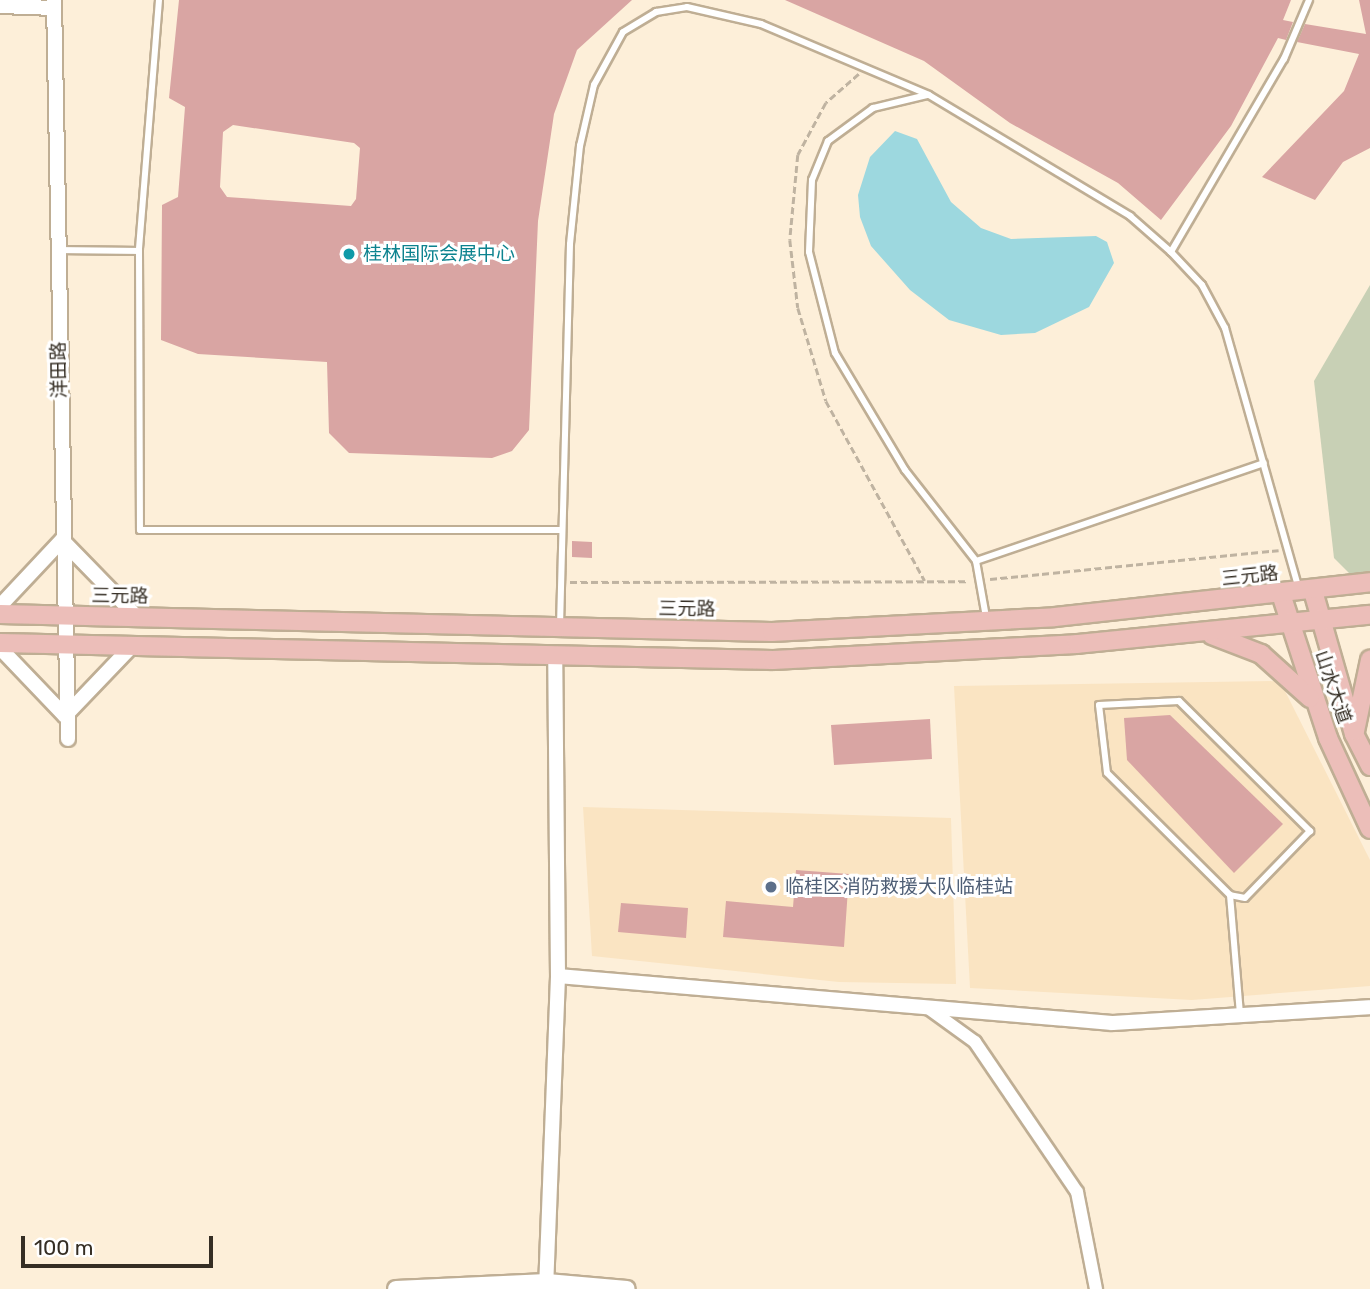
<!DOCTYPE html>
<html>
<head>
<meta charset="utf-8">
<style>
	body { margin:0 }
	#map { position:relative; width:1370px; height:1289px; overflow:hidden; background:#fdefd9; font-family:Rubik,"Noto Sans SC",sans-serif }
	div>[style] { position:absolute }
	.built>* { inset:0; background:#fae4c2 }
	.green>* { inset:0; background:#c8d0b5 }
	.water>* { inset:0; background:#9dd8df }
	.building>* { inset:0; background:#d9a5a3 }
	.path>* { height:2.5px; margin-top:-1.25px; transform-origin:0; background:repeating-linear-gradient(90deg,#bfb3a1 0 7px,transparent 0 10.5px) }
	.roads { filter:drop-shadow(2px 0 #bfae94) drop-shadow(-2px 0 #bfae94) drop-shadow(0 2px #bfae94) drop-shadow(0 -2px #bfae94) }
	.service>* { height:6px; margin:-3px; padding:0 3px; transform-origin:3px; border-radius:3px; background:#fff }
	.minor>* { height:12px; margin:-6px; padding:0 6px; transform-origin:6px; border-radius:6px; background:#fff }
	.tertiary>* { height:14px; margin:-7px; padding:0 7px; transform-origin:7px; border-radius:7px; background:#fff }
	.secondary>* { height:16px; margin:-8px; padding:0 8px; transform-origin:8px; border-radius:8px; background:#fff }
	.primary>* { height:18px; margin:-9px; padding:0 9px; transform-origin:9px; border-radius:9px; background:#ecbeb9 }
	.dots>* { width:19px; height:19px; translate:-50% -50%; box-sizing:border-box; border:4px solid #fff; border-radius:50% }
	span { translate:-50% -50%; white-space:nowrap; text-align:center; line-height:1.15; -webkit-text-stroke:6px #fff; paint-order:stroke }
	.culture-label { font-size:19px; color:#0d838f }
	.left { translate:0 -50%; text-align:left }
	.street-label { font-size:19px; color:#352e24 }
	.service-label { font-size:19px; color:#4e5e75 }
	.scale { position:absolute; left:21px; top:1236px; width:192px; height:32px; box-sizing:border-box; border:4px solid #352e24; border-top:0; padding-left:9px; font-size:21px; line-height:24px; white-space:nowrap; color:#352e24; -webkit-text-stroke:5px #fff; paint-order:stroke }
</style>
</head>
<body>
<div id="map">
	<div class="built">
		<i style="clip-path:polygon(1280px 681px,1370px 860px,1370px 986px,1192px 1000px,970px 988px,954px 686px)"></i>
		<i style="clip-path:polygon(583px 807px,951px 818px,956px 984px,839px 982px,592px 956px)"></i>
	</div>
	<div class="green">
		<i style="clip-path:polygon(1370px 285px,1370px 594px,1334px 558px,1314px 381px)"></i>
	</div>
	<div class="water">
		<i style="clip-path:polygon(895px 131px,917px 139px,951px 202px,981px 228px,1011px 239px,1096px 236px,1107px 242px,1114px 263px,1089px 307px,1035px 333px,1001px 335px,949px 320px,910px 290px,871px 246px,860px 217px,858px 195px,870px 157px)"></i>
	</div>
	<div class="building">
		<i style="clip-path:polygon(evenodd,179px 0,632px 0,577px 50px,554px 114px,538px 221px,529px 430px,512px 451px,492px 458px,349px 453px,329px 433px,327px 362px,198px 354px,161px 340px,162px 205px,178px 197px,185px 107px,169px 98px,179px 0,233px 125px,354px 143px,360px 148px,356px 199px,351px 206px,227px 197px,220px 187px,223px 132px,233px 125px)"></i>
		<i style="clip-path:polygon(785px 0,1291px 0,1283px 20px,1293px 22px,1286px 40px,1278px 38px,1231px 126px,1161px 220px,1118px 183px,1010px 123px,924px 61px)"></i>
		<i style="clip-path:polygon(1359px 0,1370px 0,1370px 148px,1343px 162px,1315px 200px,1262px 177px,1344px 91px,1359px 54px,1297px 42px,1305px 24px,1366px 34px)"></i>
		<i style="clip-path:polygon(572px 541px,592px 542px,592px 558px,572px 557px)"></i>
		<i style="clip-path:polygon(1170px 715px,1283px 824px,1234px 873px,1127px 760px,1124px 718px)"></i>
		<i style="clip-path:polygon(930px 719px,932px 759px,834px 765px,831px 725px)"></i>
		<i style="clip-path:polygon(796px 870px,849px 874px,844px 947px,723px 937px,726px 901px,793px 907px)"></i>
		<i style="clip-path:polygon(621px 903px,688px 908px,686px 938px,618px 932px)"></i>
	</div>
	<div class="path">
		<i style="left:859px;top:74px;width:44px;rotate:138.7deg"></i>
		<i style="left:826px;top:103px;width:59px;rotate:118.3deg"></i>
		<i style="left:798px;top:155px;width:85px;rotate:95.4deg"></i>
		<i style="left:790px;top:240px;width:68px;rotate:83.3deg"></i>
		<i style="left:798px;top:308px;width:97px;rotate:73.2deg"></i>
		<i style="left:826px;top:401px;width:205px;rotate:61.2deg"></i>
		<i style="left:990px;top:579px;width:290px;rotate:-5.7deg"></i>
		<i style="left:570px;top:582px;width:399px;rotate:-0.1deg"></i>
	</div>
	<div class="roads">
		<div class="service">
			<i style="left:159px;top:0;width:252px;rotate:94.6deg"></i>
			<i style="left:139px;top:251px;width:279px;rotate:89.8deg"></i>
			<i style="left:140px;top:530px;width:420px"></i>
			<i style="left:927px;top:95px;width:56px;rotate:166.5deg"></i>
			<i style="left:873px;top:108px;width:56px;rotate:143.7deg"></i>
			<i style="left:828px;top:141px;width:42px;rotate:112.3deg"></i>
			<i style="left:812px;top:180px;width:72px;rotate:92.4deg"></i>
			<i style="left:809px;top:252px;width:104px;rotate:75.6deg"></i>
			<i style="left:835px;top:353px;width:136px;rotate:59.1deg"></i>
			<i style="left:905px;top:470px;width:115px;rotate:52deg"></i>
			<i style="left:976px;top:561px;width:57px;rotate:79.9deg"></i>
			<i style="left:59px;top:250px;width:80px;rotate:0.7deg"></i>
			<i style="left:1171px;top:252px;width:224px;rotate:-59.7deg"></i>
			<i style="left:1284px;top:59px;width:64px;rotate:-67deg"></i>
			<i style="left:976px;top:561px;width:304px;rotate:-18.8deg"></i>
			<i style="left:560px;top:626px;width:382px;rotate:-88.5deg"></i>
			<i style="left:570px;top:244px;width:99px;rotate:-84.2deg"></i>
			<i style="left:580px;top:146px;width:63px;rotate:-77.1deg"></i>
			<i style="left:594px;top:85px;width:60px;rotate:-61.3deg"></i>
			<i style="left:623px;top:32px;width:39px;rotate:-31deg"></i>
			<i style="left:656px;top:12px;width:31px;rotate:-9deg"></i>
			<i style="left:687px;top:7px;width:76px;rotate:12.9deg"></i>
			<i style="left:761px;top:24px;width:182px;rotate:22.9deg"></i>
			<i style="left:929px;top:95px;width:235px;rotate:31deg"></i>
			<i style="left:1130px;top:216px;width:55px;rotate:41.3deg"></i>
			<i style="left:1171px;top:252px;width:45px;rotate:46.8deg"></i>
			<i style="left:1202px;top:285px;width:49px;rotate:61.9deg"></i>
			<i style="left:1225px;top:328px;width:268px;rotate:74.2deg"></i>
			<i style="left:1230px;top:895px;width:173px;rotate:-135.2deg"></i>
			<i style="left:1107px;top:773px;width:68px;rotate:-96.7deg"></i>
			<i style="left:1099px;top:705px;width:80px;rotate:-2.9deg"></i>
			<i style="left:1179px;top:701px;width:185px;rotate:44.8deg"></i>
			<i style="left:1310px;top:831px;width:93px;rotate:134.1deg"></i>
			<i style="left:1245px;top:898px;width:15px;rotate:-169deg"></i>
			<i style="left:1230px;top:895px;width:120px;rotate:85.2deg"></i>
		</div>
		<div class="minor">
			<i style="left:928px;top:1008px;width:58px;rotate:35.9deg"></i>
			<i style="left:975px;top:1042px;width:181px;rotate:55.8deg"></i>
			<i style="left:1077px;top:1192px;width:99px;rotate:78.9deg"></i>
		</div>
		<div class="tertiary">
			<i style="left:54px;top:0;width:739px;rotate:88.91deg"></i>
			<i style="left:0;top:6px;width:54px;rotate:2.1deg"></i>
			<i style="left:0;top:606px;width:91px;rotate:-46.8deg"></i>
			<i style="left:62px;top:540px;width:107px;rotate:45.8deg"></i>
			<i style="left:0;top:648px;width:94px;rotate:46.3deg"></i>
			<i style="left:65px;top:716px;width:97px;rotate:-46.3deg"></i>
			<i style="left:558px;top:976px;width:556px;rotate:4.85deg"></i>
			<i style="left:1112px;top:1023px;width:258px;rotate:-3.5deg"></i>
			<i style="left:546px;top:1289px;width:313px;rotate:-87.8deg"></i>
			<i style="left:558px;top:976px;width:320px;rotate:-90.5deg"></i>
		</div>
		<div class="secondary">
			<i style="left:396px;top:1289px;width:151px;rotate:-2.7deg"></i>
			<i style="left:547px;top:1282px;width:80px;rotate:5deg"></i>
		</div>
		<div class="primary">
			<i style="left:1313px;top:591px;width:149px;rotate:74deg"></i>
			<i style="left:1354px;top:734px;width:36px;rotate:63deg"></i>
			<i style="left:1281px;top:594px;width:151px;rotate:71.9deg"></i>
			<i style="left:1328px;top:738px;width:100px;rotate:65.2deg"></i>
			<i style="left:0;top:614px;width:772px;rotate:1.34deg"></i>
			<i style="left:772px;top:632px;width:283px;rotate:-3deg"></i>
			<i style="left:1055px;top:617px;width:317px;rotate:-6.3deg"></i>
			<i style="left:1212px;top:635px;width:53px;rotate:21.2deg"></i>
			<i style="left:1261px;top:654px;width:66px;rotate:41.9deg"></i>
			<i style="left:0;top:643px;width:773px;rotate:1.26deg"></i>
			<i style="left:773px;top:660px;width:304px;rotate:-3deg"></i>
			<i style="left:1077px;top:644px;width:294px;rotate:-5.7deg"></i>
			<i style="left:1355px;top:731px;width:73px;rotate:-78.1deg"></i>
		</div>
	</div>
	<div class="dots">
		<i style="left:349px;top:254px;background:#0f9aa8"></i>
		<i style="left:771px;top:887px;background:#5c6f8a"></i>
	</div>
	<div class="culture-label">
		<span class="left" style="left:363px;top:254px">桂林国际会展中心</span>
	</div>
	<div class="street-label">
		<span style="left:59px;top:370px;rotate:-91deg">洋田路</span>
		<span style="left:1250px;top:576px;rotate:-6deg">三元路</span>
		<span style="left:120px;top:596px;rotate:1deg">三元路</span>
		<span style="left:687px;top:609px;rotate:1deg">三元路</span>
		<span style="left:1333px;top:687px;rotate:71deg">山水大道</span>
	</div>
	<div class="service-label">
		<span class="left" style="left:785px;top:887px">临桂区消防救援大队临桂站</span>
	</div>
	<div class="scale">100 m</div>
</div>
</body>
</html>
